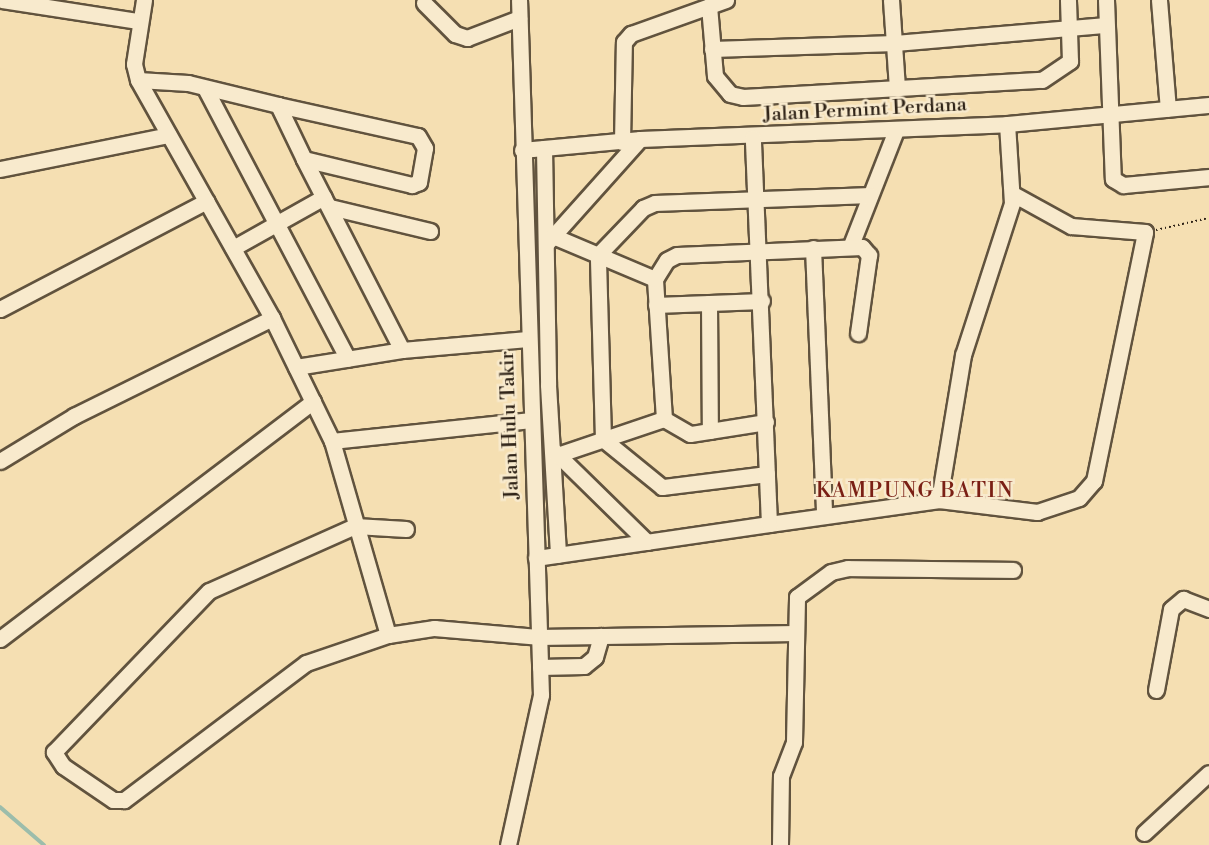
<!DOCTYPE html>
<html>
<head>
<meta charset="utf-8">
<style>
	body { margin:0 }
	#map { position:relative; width:1209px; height:845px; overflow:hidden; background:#f5dfb2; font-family:"Libre Bodoni",serif }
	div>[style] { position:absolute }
	.stream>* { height:4px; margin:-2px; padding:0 2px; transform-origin:2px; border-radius:2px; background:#9cbdab }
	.path>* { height:2px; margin-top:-1px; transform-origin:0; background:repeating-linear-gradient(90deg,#302418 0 1.5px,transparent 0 4.5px) }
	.roads { filter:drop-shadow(2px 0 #61533e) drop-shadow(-2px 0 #61533e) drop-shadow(0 2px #61533e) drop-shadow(0 -2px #61533e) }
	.minor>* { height:15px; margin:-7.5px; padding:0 7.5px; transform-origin:7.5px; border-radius:7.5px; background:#f8eacd }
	span { translate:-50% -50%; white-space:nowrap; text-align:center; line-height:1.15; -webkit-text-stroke:5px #f8eacd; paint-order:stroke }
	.street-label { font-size:20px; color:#302418 }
	.neighbourhood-label { font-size:21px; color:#7a1f14; letter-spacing:1.5px }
</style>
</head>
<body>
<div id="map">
	<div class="stream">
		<i style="left:0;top:807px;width:58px;rotate:40.8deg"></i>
	</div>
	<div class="path">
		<i style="left:1156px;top:230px;width:54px;rotate:-12.8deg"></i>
	</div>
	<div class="roads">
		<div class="minor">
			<i style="left:2px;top:0;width:138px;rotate:8.8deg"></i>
			<i style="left:144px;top:0;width:65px;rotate:98.9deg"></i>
			<i style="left:134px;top:64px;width:16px;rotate:76deg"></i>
			<i style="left:138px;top:80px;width:273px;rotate:60.6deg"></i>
			<i style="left:272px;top:318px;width:137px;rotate:64deg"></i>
			<i style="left:332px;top:441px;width:202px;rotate:73.9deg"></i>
			<i style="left:388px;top:635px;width:47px;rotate:-8.7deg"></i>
			<i style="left:434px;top:628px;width:104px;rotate:4.9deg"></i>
			<i style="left:538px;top:637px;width:258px;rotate:-0.9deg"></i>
			<i style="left:891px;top:0;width:89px;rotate:86.1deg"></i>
			<i style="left:1106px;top:0;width:179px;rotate:87.8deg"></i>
			<i style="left:1113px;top:179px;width:12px;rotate:31deg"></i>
			<i style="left:1123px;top:185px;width:86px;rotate:-5.3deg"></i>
			<i style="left:1159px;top:0;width:109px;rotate:85.3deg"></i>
			<i style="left:424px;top:3px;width:44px;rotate:45deg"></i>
			<i style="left:455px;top:34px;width:13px;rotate:18deg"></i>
			<i style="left:467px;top:38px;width:56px;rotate:-21deg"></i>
			<i style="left:709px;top:6px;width:70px;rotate:85.1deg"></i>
			<i style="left:715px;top:76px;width:23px;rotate:50deg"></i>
			<i style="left:730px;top:94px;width:13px;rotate:13deg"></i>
			<i style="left:743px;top:97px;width:299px;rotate:-3.3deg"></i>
			<i style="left:1042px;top:80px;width:34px;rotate:-34deg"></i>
			<i style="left:1070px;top:61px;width:61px;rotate:-91.9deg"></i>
			<i style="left:712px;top:49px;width:183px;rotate:-1.9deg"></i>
			<i style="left:895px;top:43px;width:212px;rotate:-4.9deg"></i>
			<i style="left:138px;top:80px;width:50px;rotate:3.4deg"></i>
			<i style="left:188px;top:83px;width:93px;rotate:13.7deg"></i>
			<i style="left:205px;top:88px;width:306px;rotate:62.2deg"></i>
			<i style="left:622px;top:142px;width:100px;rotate:-88.9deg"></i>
			<i style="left:624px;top:42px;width:11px;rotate:-49deg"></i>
			<i style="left:631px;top:34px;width:101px;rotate:-19.7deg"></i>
			<i style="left:544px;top:148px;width:237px;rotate:89deg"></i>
			<i style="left:548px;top:385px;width:170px;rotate:86.6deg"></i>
			<i style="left:522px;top:150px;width:119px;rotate:-5.3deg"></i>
			<i style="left:640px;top:139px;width:367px;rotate:-2.3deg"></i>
			<i style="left:1007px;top:124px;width:203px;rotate:-5.4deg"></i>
			<i style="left:0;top:169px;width:172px;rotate:-11.4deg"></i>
			<i style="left:330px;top:207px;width:103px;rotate:13.5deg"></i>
			<i style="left:553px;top:236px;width:111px;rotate:22.9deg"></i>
			<i style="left:546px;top:244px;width:141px;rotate:-48.2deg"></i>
			<i style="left:851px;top:245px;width:123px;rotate:-68.6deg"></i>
			<i style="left:233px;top:248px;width:104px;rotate:-29.3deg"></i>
			<i style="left:813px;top:248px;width:268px;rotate:87.6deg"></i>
			<i style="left:709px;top:303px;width:128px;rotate:89.6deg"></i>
			<i style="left:656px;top:305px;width:106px;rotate:-2.2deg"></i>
			<i style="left:0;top:309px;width:233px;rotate:-27.6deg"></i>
			<i style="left:402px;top:350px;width:126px;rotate:-5deg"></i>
			<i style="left:296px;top:367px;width:107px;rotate:-9.1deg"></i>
			<i style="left:402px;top:350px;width:215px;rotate:-117.2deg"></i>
			<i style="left:304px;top:159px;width:60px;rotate:-115.7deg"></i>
			<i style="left:278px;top:105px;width:143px;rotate:12.5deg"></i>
			<i style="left:418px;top:136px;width:14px;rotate:60deg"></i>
			<i style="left:425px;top:148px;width:35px;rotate:100deg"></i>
			<i style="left:419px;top:182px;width:8px;rotate:157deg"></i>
			<i style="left:412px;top:185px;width:111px;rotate:-166.5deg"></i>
			<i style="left:766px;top:422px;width:77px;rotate:171deg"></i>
			<i style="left:690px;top:434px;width:30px;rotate:-150deg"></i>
			<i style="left:664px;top:419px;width:140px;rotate:-93.7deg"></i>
			<i style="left:655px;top:279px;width:22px;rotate:-58deg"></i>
			<i style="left:667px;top:260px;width:11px;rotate:-27deg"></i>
			<i style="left:677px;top:255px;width:185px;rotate:-2.5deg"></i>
			<i style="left:862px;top:247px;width:11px;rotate:49deg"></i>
			<i style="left:869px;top:255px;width:79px;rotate:98deg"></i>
			<i style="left:332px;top:441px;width:200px;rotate:-6deg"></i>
			<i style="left:552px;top:449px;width:133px;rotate:44.4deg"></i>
			<i style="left:557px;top:455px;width:113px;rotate:-18.6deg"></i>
			<i style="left:0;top:461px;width:87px;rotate:-31.3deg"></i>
			<i style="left:74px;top:416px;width:221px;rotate:-26.3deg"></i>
			<i style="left:767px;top:474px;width:106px;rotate:172.9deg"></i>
			<i style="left:662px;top:487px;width:76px;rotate:-140.9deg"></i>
			<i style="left:603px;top:439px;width:184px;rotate:-91.6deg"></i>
			<i style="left:598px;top:255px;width:65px;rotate:-46.2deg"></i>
			<i style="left:643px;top:208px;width:13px;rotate:-23deg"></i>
			<i style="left:655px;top:203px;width:215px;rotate:-2.1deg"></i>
			<i style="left:939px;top:500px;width:99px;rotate:7deg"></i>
			<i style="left:1037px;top:512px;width:44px;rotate:-18.4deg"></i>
			<i style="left:1079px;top:498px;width:23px;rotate:-49deg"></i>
			<i style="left:1094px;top:481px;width:254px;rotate:-78.4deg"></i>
			<i style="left:1145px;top:232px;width:74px;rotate:-175.4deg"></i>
			<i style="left:1071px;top:226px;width:66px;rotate:-151.1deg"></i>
			<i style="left:769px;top:524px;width:172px;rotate:-8deg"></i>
			<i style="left:939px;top:500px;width:147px;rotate:-80.6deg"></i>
			<i style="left:963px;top:355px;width:160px;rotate:-72.1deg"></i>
			<i style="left:1012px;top:203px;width:79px;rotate:-93.6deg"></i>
			<i style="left:536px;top:558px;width:235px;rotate:-8.3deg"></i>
			<i style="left:769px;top:524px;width:387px;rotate:-92.4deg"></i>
			<i style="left:388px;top:635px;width:87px;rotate:161.1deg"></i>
			<i style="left:306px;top:663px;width:228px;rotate:143deg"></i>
			<i style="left:124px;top:800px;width:11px;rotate:180deg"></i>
			<i style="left:113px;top:800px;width:60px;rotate:-145.8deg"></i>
			<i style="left:63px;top:766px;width:17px;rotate:-123deg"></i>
			<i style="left:54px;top:752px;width:223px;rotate:-46.1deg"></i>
			<i style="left:209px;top:591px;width:160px;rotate:-24deg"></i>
			<i style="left:355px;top:526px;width:51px;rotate:3.4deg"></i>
			<i style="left:0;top:639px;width:393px;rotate:-37.2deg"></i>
			<i style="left:540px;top:667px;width:44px;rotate:-1.3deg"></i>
			<i style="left:584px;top:666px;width:14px;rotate:-39deg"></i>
			<i style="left:595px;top:657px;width:22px;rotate:-74deg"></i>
			<i style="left:1156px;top:690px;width:82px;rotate:-79.5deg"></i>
			<i style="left:1171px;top:609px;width:16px;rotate:-40deg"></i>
			<i style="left:1183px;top:599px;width:28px;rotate:21deg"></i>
			<i style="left:1144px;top:833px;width:88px;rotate:-42.7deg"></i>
			<i style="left:508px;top:845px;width:154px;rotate:-77.6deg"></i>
			<i style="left:541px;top:695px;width:695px;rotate:-91.81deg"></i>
			<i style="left:780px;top:845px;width:69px;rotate:-89.2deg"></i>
			<i style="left:781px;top:776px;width:36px;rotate:-69deg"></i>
			<i style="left:794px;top:742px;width:145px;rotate:-88.8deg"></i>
			<i style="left:797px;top:597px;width:42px;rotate:-36.3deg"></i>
			<i style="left:831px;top:572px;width:17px;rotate:-13deg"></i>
			<i style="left:848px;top:568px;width:165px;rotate:0.7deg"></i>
		</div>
	</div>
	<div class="street-label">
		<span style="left:865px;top:110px;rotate:-3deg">Jalan Permint Perdana</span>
		<span style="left:510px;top:425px;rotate:-92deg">Jalan Hulu Takir</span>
	</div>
	<div class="neighbourhood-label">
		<span style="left:915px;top:491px">KAMPUNG BATIN</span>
	</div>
</div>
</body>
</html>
